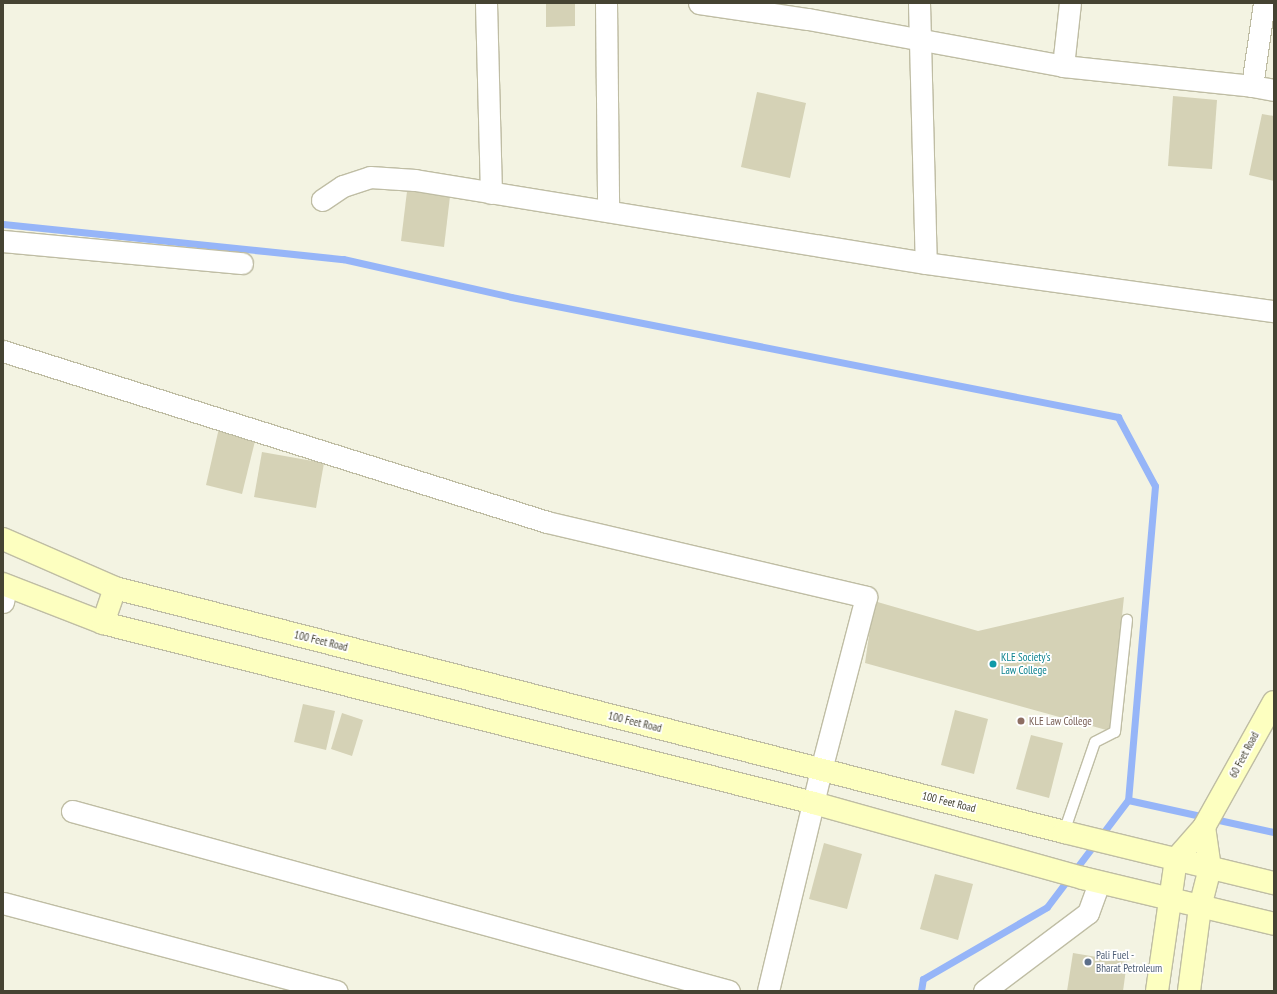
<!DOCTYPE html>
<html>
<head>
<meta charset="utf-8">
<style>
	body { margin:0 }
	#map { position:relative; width:1277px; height:994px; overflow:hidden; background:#f3f3e2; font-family:"PT Sans Narrow",sans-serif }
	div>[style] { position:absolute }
	.stream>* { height:7px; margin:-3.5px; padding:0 3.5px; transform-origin:3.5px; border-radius:3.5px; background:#96b5f8 }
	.building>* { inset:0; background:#d5d2b6 }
	.roads { filter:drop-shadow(1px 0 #bfbda4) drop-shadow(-1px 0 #bfbda4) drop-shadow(0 1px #bfbda4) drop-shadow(0 -1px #bfbda4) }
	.lane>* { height:10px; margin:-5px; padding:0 5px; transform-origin:5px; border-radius:5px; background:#fff }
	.street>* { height:21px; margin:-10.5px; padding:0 10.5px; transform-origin:10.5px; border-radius:10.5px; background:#fff }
	.secondary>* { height:22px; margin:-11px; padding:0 11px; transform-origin:11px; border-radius:11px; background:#fdffc0 }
	.dots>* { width:11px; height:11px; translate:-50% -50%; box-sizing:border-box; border:2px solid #fff; border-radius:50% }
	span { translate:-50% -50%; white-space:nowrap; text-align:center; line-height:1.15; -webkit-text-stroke:3.5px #fff; paint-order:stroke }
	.street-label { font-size:11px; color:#454332 }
	.culture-label { font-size:11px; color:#0d838f }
	.left { translate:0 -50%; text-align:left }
	.education-label { font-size:11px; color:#785e54 }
	.service-label { font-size:11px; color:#4e5e75 }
	.frame { position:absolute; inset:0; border:4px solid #454332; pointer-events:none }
</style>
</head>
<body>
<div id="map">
	<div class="stream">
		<i style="left:3px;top:224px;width:342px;rotate:5.9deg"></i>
		<i style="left:343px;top:259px;width:172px;rotate:12.7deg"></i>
		<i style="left:511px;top:297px;width:619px;rotate:11.18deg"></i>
		<i style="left:1118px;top:417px;width:78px;rotate:61.8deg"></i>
		<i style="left:1155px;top:486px;width:315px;rotate:94.9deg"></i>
		<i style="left:1128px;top:800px;width:149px;rotate:12.4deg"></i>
		<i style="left:921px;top:991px;width:12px;rotate:-81deg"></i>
		<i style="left:923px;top:979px;width:143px;rotate:-30.1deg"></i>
		<i style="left:1047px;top:907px;width:134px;rotate:-52.9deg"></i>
	</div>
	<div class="building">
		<i style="clip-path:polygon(546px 3px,575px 3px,575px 26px,546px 27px)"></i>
		<i style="clip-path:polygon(757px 92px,806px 103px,790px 178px,741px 167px)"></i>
		<i style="clip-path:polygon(1173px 96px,1217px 100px,1212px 169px,1168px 166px)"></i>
		<i style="clip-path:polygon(1262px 114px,1274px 116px,1274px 181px,1249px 175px)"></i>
		<i style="clip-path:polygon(408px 183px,451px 188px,444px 247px,401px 241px)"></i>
		<i style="clip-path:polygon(219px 428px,256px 437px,242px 494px,206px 485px)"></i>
		<i style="clip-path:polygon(262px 452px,324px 463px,316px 508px,254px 497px)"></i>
		<i style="clip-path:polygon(1124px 597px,1110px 731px,865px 663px,874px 601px,978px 631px)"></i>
		<i style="clip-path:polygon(303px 704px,335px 711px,326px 750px,294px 742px)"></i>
		<i style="clip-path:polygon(955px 710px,988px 719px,974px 774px,941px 765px)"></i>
		<i style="clip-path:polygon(342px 713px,363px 720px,352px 756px,331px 749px)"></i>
		<i style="clip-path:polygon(1031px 735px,1063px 743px,1049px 798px,1016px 789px)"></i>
		<i style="clip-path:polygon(824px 843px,862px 854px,847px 909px,809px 899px)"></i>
		<i style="clip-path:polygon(935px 874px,973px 884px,958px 940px,920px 929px)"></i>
		<i style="clip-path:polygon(1073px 953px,1127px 962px,1123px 991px,1067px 991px)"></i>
	</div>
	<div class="roads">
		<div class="lane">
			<i style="left:1064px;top:832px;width:95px;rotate:-71deg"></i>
			<i style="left:1095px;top:742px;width:22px;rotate:-27deg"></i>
			<i style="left:1115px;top:732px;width:113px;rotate:-83.9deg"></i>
		</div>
		<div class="street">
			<i style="left:486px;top:3px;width:190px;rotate:88.5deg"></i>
			<i style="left:606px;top:3px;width:208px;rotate:89.4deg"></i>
			<i style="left:699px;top:3px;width:110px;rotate:8.4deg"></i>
			<i style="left:808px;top:19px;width:259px;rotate:10.4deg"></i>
			<i style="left:1063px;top:66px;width:190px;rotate:6deg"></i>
			<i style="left:1252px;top:86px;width:22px;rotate:10deg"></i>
			<i style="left:919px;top:3px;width:260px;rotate:88.5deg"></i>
			<i style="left:1063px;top:66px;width:63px;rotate:-83.7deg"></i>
			<i style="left:1252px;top:86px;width:84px;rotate:-81.8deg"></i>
			<i style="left:322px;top:200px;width:25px;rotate:-34deg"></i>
			<i style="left:343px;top:186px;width:28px;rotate:-18deg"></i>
			<i style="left:370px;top:177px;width:45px;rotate:3.8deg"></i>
			<i style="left:415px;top:180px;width:518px;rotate:9.23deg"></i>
			<i style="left:926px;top:263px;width:351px;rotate:7.9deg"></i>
			<i style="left:3px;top:241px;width:240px;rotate:5.3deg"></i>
			<i style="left:3px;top:351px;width:570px;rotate:17.45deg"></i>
			<i style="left:547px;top:522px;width:328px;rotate:13.2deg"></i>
			<i style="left:866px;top:597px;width:179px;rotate:104.6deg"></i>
			<i style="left:821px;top:770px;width:227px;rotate:103.5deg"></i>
			<i style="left:3px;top:602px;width:16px;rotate:-79deg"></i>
			<i style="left:72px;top:811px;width:681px;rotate:15.32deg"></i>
			<i style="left:3px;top:903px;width:345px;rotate:14.8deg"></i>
			<i style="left:984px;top:991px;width:130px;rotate:-36.9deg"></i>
			<i style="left:1088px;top:913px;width:33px;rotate:-70deg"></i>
		</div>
		<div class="secondary">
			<i style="left:3px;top:539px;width:122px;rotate:23.6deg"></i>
			<i style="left:115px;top:588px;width:980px;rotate:14.42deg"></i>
			<i style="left:1064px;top:832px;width:216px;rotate:13.7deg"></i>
			<i style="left:3px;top:584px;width:107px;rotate:21.3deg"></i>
			<i style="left:103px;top:623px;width:733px;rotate:14.21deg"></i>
			<i style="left:814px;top:803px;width:279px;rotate:15.6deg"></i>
			<i style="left:1083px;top:878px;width:196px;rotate:13.5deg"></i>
			<i style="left:103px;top:623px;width:37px;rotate:-71deg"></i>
			<i style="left:1157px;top:991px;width:133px;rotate:-81.8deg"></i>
			<i style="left:1176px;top:859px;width:43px;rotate:-48.8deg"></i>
			<i style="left:1204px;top:827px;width:143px;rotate:-60.8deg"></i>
			<i style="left:1189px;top:991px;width:85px;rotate:-82.5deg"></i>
			<i style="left:1200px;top:907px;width:40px;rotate:-75.6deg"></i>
			<i style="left:1210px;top:868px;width:41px;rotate:-98.3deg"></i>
		</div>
	</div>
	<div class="dots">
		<i style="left:993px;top:664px;background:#0f9aa8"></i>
		<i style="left:1021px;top:721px;background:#8d6e63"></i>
		<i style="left:1088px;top:962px;background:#5c6f8a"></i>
	</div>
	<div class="street-label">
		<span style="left:321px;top:641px;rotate:14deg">100 Feet Road</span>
		<span style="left:635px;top:722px;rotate:14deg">100 Feet Road</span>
		<span style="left:1244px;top:755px;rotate:-62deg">60 Feet Road</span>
		<span style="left:949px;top:802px;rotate:14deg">100 Feet Road</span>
	</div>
	<div class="culture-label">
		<span class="left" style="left:1001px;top:664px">KLE Society's<br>Law College</span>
	</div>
	<div class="education-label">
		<span class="left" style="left:1029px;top:721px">KLE Law College</span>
	</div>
	<div class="service-label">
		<span class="left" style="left:1096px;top:962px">Pali Fuel -<br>Bharat Petroleum</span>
	</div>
	<div class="frame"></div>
</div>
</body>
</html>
